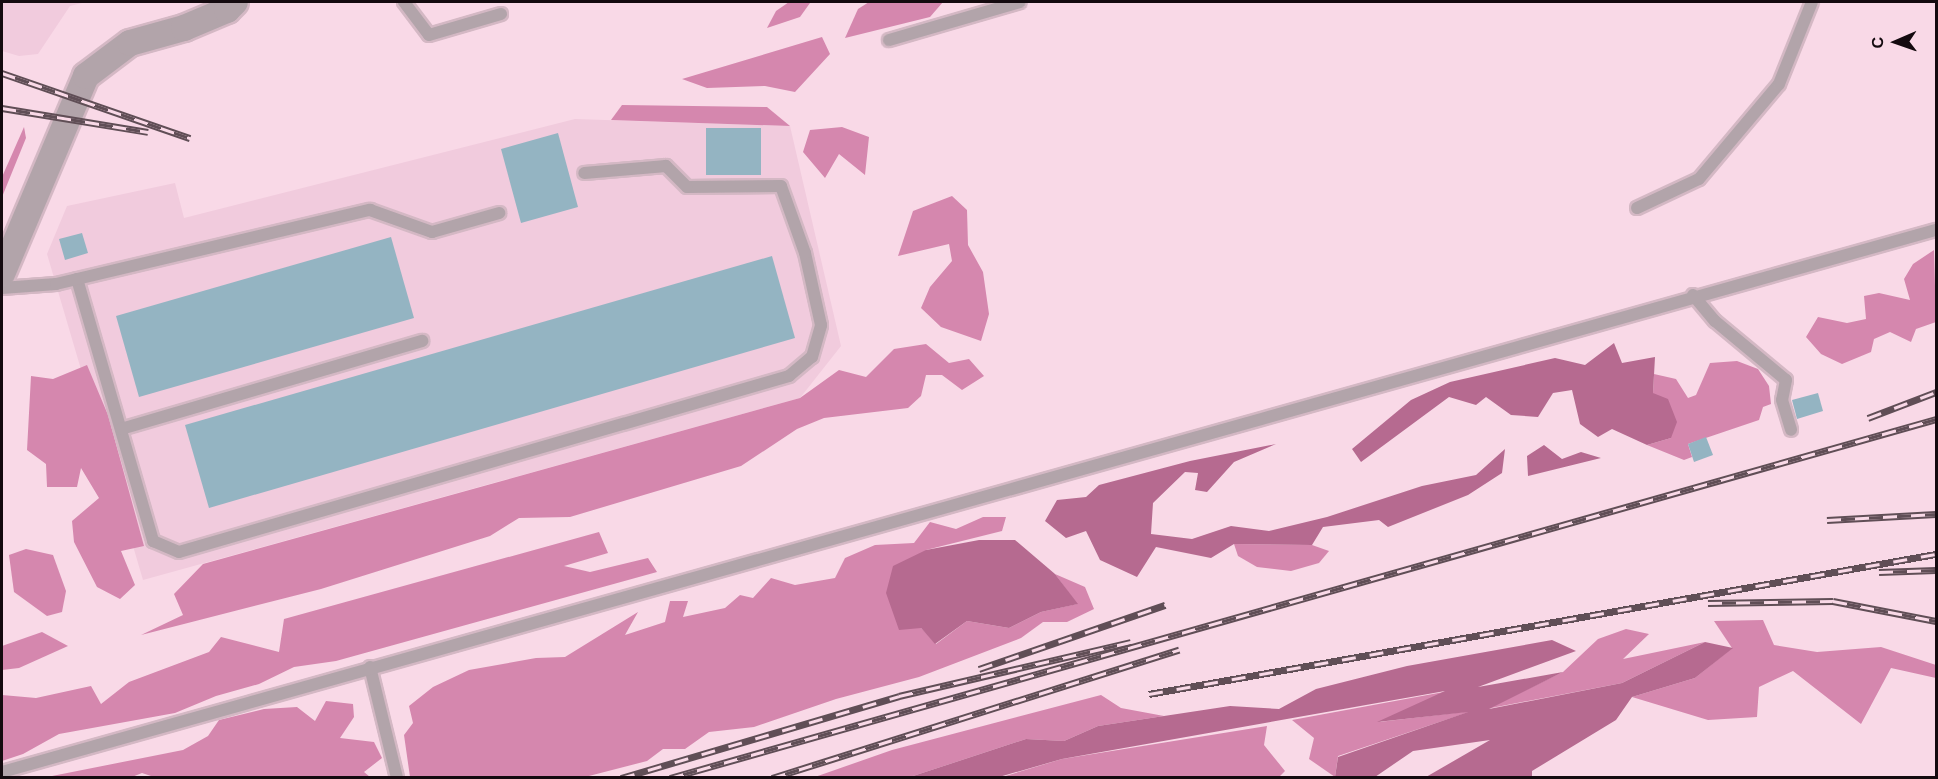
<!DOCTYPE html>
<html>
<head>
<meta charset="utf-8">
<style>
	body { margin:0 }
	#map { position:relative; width:1938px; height:779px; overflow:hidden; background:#f9d9e7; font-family:Helvetica,sans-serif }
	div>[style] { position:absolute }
	.built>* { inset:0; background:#f1cbdd }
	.forest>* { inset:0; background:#d587ae }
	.water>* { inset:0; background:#b66a90 }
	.building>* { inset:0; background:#94b4c2 }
	.roads { filter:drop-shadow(2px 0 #d4b8c4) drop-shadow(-2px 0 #d4b8c4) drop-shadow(0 2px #d4b8c4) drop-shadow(0 -2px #d4b8c4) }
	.lane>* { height:12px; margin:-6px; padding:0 6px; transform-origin:6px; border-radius:6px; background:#b2a4aa }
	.street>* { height:26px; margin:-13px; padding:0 13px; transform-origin:13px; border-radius:13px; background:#b2a4aa }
	.rail>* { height:7px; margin-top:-3.5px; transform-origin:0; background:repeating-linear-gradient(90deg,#f9d9e7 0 14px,#604e56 0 28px); box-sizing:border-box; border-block:2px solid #604e56 }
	span { translate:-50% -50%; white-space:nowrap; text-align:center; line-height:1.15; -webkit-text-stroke:5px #f9d9e7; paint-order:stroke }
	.frame { position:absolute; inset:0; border:3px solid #140a0f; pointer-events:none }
	.north { position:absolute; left:1866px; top:12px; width:60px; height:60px; -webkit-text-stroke:4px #f9d9e7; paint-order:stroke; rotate:268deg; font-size:16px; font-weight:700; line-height:24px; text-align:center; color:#140a0f }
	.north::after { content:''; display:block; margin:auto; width:21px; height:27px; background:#140a0f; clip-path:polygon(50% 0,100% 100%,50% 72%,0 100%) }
</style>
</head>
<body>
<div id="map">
	<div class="built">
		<i style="clip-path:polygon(2px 2px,86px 2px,70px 6px,38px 54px,19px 56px,2px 51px)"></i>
		<i style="clip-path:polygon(575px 119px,790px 126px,841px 346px,800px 398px,143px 580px,47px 254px,67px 206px,175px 183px,184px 218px)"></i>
	</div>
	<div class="forest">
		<i style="clip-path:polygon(789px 2px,810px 3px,800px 17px,767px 28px,776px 11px)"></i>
		<i style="clip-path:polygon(869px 2px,943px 2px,930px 17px,845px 38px,858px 9px)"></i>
		<i style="clip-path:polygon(822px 37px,830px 54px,795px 92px,765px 86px,707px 88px,682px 79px)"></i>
		<i style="clip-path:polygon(622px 105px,767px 107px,790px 126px,611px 120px)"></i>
		<i style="clip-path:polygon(24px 127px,26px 138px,2px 197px,2px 177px)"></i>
		<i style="clip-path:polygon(842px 127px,869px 137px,865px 175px,839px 154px,825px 178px,803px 152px,810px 130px)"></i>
		<i style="clip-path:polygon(952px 196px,967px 210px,968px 245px,983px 272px,989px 314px,981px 341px,941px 327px,921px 308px,930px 287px,952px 261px,949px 244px,898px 256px,913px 211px)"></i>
		<i style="clip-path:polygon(1934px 250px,1936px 322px,1916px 329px,1911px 342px,1890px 332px,1874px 339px,1871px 352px,1842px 364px,1821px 354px,1806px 337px,1818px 317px,1847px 323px,1866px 319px,1864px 296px,1879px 293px,1910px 300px,1904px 279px,1913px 264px)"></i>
		<i style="clip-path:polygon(926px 344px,949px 363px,969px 359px,984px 376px,962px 390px,942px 375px,926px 375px,921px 396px,908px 408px,824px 418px,797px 429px,741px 466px,570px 517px,519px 518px,490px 536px,321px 589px,141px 635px,183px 615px,174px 594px,203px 564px,800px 398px,839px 370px,866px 377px,894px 349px)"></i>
		<i style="clip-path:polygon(1737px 361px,1758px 369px,1769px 386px,1771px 404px,1763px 407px,1759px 420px,1688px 444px,1692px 457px,1684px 460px,1647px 445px,1671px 438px,1653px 393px,1654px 374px,1676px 379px,1688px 398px,1696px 395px,1710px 363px)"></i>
		<i style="clip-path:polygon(87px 365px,108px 415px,144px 546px,121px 551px,135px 585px,120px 599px,97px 587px,74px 542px,72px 521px,99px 498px,81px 468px,77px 487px,47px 487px,46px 464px,27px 450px,31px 376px,53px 379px)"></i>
		<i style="clip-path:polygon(983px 517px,1006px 517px,1002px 531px,926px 550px,921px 628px,936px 644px,967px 621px,1009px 628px,1041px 612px,1077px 604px,1055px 574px,1085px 587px,1094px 609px,1067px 622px,1043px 622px,1021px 638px,919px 677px,836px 699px,754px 727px,709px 732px,685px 749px,663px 749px,647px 761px,585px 777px,410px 777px,404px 735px,413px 723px,409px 706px,433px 687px,469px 670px,536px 658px,565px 657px,638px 612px,625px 635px,665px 622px,670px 601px,688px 601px,683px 617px,725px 608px,740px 595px,753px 598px,771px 578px,795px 585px,835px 578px,845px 558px,875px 545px,914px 543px,930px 522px,956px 529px)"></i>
		<i style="clip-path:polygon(599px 532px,608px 553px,564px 566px,590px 572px,648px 558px,657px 572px,336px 661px,294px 667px,259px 684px,216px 696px,175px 713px,59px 734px,23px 754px,2px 761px,2px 695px,36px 698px,91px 686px,101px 704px,129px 682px,209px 652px,221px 637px,279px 652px,284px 619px)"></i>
		<i style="clip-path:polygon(1234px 544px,1312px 545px,1329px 551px,1319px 563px,1291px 571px,1257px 567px,1238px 556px)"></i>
		<i style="clip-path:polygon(26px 549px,53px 555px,66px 591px,62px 612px,47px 616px,14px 592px,9px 555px)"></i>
		<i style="clip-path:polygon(1763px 620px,1774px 645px,1817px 652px,1881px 647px,1936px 665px,1936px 678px,1891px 668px,1861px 724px,1793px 671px,1759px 687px,1757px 717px,1708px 720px,1632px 697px,1695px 678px,1732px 648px,1714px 621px)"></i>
		<i style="clip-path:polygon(1626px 629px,1649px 634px,1623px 659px,1705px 642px,1622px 683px,1486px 709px,1563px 672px,1598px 639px)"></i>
		<i style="clip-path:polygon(42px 632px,68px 646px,19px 668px,2px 670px,2px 646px)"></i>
		<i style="clip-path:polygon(1449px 691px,1379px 722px,1472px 711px,1338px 756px,1335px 777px,1309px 759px,1314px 738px,1292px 720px)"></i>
		<i style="clip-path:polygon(1101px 695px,1121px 708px,1164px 716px,1098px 726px,1064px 741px,1026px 739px,910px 777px,812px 778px,892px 750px)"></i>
		<i style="clip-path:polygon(326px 701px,353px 704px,354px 717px,340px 738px,374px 742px,382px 758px,364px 772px,370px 777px,157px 778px,142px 773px,132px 777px,47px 777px,183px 750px,208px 736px,219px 720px,264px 709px,297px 707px,315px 721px)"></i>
		<i style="clip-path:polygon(1267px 726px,1264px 745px,1285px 771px,1278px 778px,999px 778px,1062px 759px)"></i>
	</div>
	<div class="water">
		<i style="clip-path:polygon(1614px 343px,1622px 363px,1655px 357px,1653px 393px,1668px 399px,1677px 422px,1671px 438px,1647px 445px,1612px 429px,1598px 437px,1580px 424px,1572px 390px,1553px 393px,1538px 417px,1511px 415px,1486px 397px,1476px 405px,1449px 397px,1361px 462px,1352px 449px,1411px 400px,1450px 382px,1555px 358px,1585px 365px)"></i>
		<i style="clip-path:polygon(1276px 444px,1234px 462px,1207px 492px,1195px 490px,1198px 473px,1185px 472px,1153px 503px,1151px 534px,1192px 539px,1231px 526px,1269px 531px,1327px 517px,1422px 486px,1476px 475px,1505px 449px,1502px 473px,1468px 495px,1388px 527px,1379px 520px,1323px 527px,1312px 545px,1234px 544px,1211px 558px,1156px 547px,1137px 577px,1100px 560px,1086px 531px,1066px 538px,1045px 521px,1057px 500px,1086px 497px,1099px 485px,1190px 461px)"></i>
		<i style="clip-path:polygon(1544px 445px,1562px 459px,1581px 452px,1601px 458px,1528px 476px,1527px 456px)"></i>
		<i style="clip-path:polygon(979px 540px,1015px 540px,1055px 574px,1078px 604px,1041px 612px,1009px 628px,967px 621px,935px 644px,921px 628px,899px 630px,886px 593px,893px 566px,926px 550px)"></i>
		<i style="clip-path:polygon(1552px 640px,1576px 651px,1478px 687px,1563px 672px,1489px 709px,1622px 683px,1705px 642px,1733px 648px,1695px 678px,1632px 697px,1616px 720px,1532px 771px,1532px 777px,1426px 777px,1490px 740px,1413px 751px,1375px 777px,1335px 777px,1338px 757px,1468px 712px,1377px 722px,1445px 691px,1062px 759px,999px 777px,910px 777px,1026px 739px,1064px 741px,1098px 726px,1230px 706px,1279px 709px,1316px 689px,1407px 666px)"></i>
	</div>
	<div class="building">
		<i style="clip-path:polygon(706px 128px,761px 128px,761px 175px,706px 175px)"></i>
		<i style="clip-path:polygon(558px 133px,578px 207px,521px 223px,501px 149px)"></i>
		<i style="clip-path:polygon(82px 233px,88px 253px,65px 260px,59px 239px)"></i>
		<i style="clip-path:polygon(391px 237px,414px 318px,139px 397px,116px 316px)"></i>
		<i style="clip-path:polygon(772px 256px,795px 338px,209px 508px,185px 425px)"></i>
		<i style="clip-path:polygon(1818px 393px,1823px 411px,1797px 419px,1792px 400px)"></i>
		<i style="clip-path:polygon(1706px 437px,1713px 455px,1694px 462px,1688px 444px)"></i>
	</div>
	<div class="roads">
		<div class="lane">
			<i style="left:404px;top:2px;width:41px;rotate:52.9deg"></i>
			<i style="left:429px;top:35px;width:75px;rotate:-16.3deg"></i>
			<i style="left:889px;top:40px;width:136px;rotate:-16.2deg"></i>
			<i style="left:1637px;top:208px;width:68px;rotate:-25.1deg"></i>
			<i style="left:1699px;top:179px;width:124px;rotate:-49.9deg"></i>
			<i style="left:1779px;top:84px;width:88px;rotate:-68.1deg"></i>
			<i style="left:77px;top:279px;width:273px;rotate:73.8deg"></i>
			<i style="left:153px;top:541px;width:28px;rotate:23deg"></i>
			<i style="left:179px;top:552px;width:635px;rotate:-16.09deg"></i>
			<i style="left:789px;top:376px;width:30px;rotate:-40deg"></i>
			<i style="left:812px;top:357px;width:33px;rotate:-74deg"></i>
			<i style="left:821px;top:325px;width:74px;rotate:-102.5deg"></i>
			<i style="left:805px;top:253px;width:71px;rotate:-109.7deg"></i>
			<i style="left:781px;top:186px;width:94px;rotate:179.4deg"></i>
			<i style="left:687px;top:187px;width:30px;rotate:-135deg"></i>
			<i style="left:666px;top:166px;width:82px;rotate:175.1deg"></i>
			<i style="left:2px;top:288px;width:54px;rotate:-4.2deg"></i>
			<i style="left:56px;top:284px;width:323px;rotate:-13.3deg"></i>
			<i style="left:370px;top:210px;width:66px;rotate:19.5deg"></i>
			<i style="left:432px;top:232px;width:70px;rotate:-15.8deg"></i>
			<i style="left:1693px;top:295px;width:34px;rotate:50deg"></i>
			<i style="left:1715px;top:321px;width:92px;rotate:39.7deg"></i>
			<i style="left:1786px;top:380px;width:20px;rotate:101deg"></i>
			<i style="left:1782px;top:400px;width:31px;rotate:73deg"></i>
			<i style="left:121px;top:429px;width:314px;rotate:-16.3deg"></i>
			<i style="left:370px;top:667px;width:114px;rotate:76.3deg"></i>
			<i style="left:2px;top:772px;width:2009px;rotate:-15.66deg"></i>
		</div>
		<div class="street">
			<i style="left:2px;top:274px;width:215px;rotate:-67deg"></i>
			<i style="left:86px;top:76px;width:55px;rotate:-36.9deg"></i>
			<i style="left:130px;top:43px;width:56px;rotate:-15.5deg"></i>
			<i style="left:184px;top:28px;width:47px;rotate:-22.7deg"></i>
			<i style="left:227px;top:10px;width:11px;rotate:-45deg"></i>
		</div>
	</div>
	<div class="rail">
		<i style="left:2px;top:73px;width:199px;rotate:19.1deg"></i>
		<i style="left:2px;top:108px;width:148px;rotate:9.3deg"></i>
		<i style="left:1868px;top:418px;width:73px;rotate:-20.9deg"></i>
		<i style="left:1827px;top:520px;width:109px;rotate:-3.2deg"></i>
		<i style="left:1879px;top:572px;width:57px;rotate:-2deg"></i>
		<i style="left:1708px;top:603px;width:125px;rotate:-0.9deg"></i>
		<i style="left:1833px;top:601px;width:105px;rotate:11deg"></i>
		<i style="left:979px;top:669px;width:197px;rotate:-19deg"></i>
		<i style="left:1149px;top:694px;width:799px;rotate:-10.09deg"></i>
		<i style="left:621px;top:778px;width:290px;rotate:-16.4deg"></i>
		<i style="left:899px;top:696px;width:238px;rotate:-13.1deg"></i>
		<i style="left:670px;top:778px;width:1316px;rotate:-15.83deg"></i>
		<i style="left:772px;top:778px;width:427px;rotate:-17.5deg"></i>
	</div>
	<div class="frame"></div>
	<div class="north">С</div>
</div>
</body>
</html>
